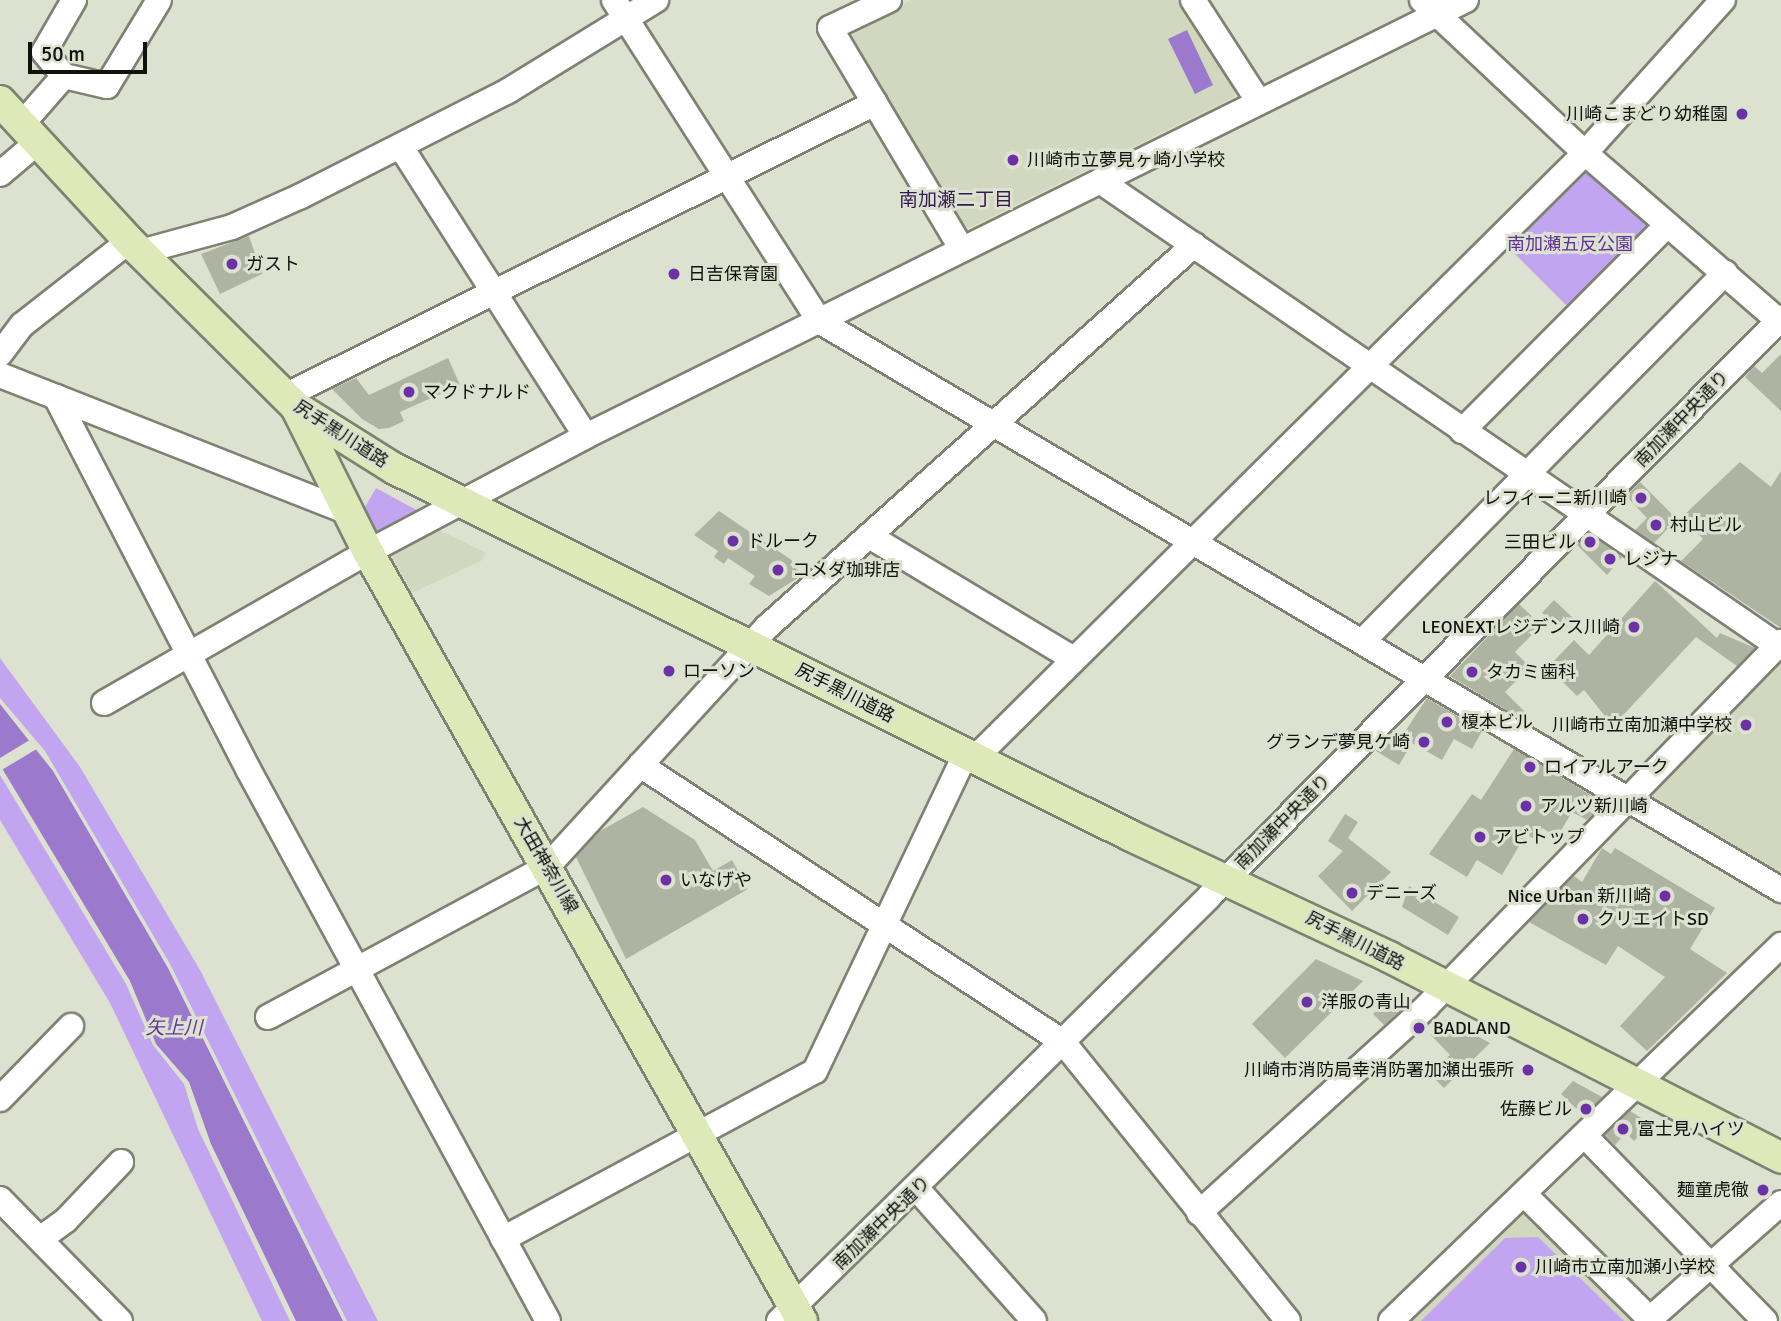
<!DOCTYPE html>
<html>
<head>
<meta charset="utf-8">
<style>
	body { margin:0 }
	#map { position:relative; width:1781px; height:1321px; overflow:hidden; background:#dde2d0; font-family:Signika,"Noto Sans JP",sans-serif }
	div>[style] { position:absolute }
	.built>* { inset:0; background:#d1d8bf }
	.green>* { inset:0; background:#c2a5f0 }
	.water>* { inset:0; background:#9b79cd }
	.pier>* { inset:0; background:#dde2d0 }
	.building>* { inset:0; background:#aeb3a2 }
	.roads { filter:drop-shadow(2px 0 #7e8272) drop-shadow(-2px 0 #7e8272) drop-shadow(0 2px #7e8272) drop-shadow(0 -2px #7e8272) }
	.minor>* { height:24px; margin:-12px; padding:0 12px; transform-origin:12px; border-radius:12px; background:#fff }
	.major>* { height:30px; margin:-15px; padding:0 15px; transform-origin:15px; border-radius:15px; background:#dde9b8 }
	.dots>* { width:19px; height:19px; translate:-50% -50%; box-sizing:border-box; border:4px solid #dde2d0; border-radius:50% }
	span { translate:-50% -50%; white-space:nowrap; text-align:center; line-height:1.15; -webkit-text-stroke:6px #dde2d0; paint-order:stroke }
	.poi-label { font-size:18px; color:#10120c }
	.right { translate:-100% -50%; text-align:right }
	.left { translate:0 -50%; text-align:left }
	.park-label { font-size:18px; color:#5f3095 }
	.street-label { font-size:18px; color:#10120c }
	.neighbourhood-label { font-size:19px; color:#331952 }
	.water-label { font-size:19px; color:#623498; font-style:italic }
	.scale { position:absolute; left:28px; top:42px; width:119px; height:32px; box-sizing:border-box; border:4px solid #10120c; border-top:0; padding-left:9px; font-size:21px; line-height:24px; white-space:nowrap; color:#10120c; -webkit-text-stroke:5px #dde2d0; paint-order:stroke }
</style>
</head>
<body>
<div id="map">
	<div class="built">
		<i style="clip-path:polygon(911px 0,1176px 0,1235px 91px,1234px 97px,969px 228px,959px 223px,844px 38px)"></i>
		<i style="clip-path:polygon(435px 528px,486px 553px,481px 561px,412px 593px,390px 553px)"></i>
		<i style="clip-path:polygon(1781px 654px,1781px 879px,1641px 795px)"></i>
		<i style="clip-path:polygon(1522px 1209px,1633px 1321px,1404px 1321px)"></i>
	</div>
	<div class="green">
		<i style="clip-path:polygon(1582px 167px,1650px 223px,1571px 310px,1505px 244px)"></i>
		<i style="clip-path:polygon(376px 488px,422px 513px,379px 537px,365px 507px)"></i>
		<i style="clip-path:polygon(0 658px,80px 767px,200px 970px,378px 1321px,347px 1321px,170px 964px,45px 751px,0 698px)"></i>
		<i style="clip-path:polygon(0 775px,126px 984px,153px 1045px,184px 1084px,198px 1129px,290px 1321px,262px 1321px,110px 1003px,0 820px)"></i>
		<i style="clip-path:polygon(1538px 1237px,1624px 1321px,1421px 1321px,1505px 1238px)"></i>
	</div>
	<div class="water">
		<i style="clip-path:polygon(1187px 30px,1213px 85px,1195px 94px,1168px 39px)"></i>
		<i style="clip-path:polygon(0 704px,53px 771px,168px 968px,343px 1321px,296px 1321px,211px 1144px,189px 1082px,156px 1044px,130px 981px,0 765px)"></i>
	</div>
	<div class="pier">
		<i style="clip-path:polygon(33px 738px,40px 747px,0 771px,0 758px)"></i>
	</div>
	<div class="building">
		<i style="clip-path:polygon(249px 236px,262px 274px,220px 294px,201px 254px)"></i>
		<i style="clip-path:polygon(1781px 354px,1781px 411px,1745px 377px,1754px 366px,1762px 373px)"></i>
		<i style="clip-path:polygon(448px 358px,460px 385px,400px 412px,404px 421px,389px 428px,379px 429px,362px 419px,332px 389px,356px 378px,369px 395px)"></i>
		<i style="clip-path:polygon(1740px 462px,1771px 487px,1781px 471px,1781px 628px,1681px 561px,1703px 539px,1682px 517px)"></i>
		<i style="clip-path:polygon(1640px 482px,1677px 519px,1654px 543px,1635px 530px,1647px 518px,1626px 496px)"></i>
		<i style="clip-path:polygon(719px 511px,793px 561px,790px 565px,804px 574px,769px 596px,749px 584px,755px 576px,728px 558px,724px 564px,714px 557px,718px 551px,694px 535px)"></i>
		<i style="clip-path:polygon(1589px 534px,1622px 557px,1607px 575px,1577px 545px)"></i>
		<i style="clip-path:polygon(1655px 581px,1717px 638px,1720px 633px,1755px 648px,1737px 666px,1696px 637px,1613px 726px,1584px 690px,1577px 696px,1548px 667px,1574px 640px,1589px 655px)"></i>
		<i style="clip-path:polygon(1554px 600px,1574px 619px,1564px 630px,1542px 613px)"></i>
		<i style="clip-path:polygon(1519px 604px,1541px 625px,1515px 652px,1530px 667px,1505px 692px,1529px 716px,1524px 721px,1450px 676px)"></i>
		<i style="clip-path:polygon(1427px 698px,1482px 731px,1472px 749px,1454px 739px,1442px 760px,1412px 743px,1399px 765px,1376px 751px,1384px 741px,1395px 747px)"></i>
		<i style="clip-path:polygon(1514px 749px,1604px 803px,1587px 820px,1572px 812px,1557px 837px,1542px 828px,1534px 839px,1526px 834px,1502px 875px,1477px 860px,1467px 877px,1429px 854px,1472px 794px,1481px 800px)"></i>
		<i style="clip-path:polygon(643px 807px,695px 840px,713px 871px,732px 860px,748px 889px,626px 959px,576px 857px,600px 831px)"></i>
		<i style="clip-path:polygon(1345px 814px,1358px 822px,1348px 838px,1391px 872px,1352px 911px,1318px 876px,1343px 851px,1328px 841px)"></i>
		<i style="clip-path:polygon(1602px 848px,1611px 854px,1615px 848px,1715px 908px,1690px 949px,1727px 973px,1647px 1051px,1620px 1026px,1665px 977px,1618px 946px,1606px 965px,1529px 922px,1574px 876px,1582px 882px)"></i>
		<i style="clip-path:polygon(1409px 886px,1459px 917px,1448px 935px,1402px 907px)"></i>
		<i style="clip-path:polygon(1316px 959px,1363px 981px,1285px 1058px,1252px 1024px)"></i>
		<i style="clip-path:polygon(1390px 995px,1403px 1008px,1384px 1025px,1373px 1014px)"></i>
		<i style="clip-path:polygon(1447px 1019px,1490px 1043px,1444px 1088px,1430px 1074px,1450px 1055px,1431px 1035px)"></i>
		<i style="clip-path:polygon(1573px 1081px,1602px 1097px,1583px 1115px,1561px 1094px)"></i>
		<i style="clip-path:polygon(1630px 1111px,1651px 1124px,1634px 1141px,1626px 1133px,1615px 1145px,1605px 1135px)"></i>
	</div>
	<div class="roads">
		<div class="minor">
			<i style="left:614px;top:0;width:381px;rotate:57.4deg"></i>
			<i style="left:819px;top:321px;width:1118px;rotate:30.6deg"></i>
			<i style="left:889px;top:0;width:65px;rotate:154.6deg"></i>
			<i style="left:830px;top:28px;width:257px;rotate:59.2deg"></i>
			<i style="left:1193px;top:0;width:121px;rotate:57.1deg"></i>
			<i style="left:1422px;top:0;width:224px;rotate:43.2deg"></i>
			<i style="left:1585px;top:153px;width:259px;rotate:40.9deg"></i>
			<i style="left:64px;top:76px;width:31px;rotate:-130deg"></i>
			<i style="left:44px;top:52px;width:60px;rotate:-60deg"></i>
			<i style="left:22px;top:124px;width:64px;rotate:-48.8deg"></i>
			<i style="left:64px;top:76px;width:44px;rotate:13.1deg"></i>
			<i style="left:107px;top:86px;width:100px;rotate:-58.8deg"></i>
			<i style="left:401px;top:147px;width:343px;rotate:57.4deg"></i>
			<i style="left:0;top:174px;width:50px;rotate:-40.1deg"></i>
			<i style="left:1100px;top:181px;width:821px;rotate:34.43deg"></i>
			<i style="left:140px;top:252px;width:95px;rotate:-15.2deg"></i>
			<i style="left:232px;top:227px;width:76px;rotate:-24.2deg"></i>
			<i style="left:301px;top:196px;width:232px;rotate:-26.9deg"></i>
			<i style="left:508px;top:91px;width:174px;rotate:-31.6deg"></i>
			<i style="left:0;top:354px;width:36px;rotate:-53deg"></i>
			<i style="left:22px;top:325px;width:136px;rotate:-38.1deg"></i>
			<i style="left:0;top:375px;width:60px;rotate:21.4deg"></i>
			<i style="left:56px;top:397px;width:419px;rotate:62.7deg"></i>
			<i style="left:248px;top:769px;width:628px;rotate:61.48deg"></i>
			<i style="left:285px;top:396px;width:659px;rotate:-26.41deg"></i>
			<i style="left:56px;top:397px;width:312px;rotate:21.5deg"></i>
			<i style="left:1462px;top:431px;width:291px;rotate:-45.1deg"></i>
			<i style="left:869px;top:536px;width:239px;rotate:31deg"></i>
			<i style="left:1362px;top:642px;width:518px;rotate:-45.47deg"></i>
			<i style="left:104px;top:703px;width:304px;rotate:-29.8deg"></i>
			<i style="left:368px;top:552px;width:247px;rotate:-28deg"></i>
			<i style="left:586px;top:436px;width:982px;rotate:-26.36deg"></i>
			<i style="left:977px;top:756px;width:856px;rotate:-44.76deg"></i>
			<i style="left:1585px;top:153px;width:206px;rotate:-48deg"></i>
			<i style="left:640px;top:765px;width:506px;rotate:33.22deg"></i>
			<i style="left:1063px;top:1042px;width:358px;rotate:51.1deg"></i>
			<i style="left:268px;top:1017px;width:317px;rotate:-28.3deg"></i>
			<i style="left:547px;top:867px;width:326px;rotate:-47.5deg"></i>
			<i style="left:767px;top:627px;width:573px;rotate:-41.82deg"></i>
			<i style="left:0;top:1099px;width:102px;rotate:-45.8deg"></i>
			<i style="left:1585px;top:1136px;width:258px;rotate:45.8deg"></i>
			<i style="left:917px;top:1189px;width:176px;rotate:48.4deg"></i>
			<i style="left:1524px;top:1194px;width:180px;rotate:44.8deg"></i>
			<i style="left:0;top:1199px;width:171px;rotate:45.5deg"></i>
			<i style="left:1199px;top:1213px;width:308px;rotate:-42.2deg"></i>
			<i style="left:1427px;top:1006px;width:508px;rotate:-45.8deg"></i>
			<i style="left:40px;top:1239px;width:32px;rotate:-36deg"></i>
			<i style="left:66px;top:1220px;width:80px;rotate:-46.5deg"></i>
			<i style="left:503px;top:1239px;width:354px;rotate:-28.3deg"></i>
			<i style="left:815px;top:1071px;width:352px;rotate:-64.6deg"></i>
			<i style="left:1650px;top:1319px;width:175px;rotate:-41.5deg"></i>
			<i style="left:779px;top:1321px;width:604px;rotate:-44.6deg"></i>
			<i style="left:1209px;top:897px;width:814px;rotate:-45.35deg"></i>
			<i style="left:1391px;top:1321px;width:542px;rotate:-43.95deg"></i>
		</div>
		<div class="major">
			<i style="left:0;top:101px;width:190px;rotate:47.3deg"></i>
			<i style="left:129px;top:241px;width:235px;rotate:44.8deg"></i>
			<i style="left:296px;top:407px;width:117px;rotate:32.1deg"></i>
			<i style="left:395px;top:469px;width:820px;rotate:26.5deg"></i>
			<i style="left:1129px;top:835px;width:287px;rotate:25.1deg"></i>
			<i style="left:1389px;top:957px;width:441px;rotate:27.1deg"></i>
			<i style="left:296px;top:407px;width:162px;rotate:63.6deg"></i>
			<i style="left:368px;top:552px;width:883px;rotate:60.56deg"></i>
		</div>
	</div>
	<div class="dots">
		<i style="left:1742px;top:114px;background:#6b32a8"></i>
		<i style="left:1013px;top:160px;background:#6b32a8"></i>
		<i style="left:232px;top:264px;background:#6b32a8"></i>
		<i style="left:674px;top:274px;background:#6b32a8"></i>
		<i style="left:409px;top:392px;background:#6b32a8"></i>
		<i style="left:1641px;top:498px;background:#6b32a8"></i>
		<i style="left:1656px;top:525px;background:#6b32a8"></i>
		<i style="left:733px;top:541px;background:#6b32a8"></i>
		<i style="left:1590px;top:542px;background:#6b32a8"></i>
		<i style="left:1610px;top:559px;background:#6b32a8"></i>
		<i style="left:778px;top:570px;background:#6b32a8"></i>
		<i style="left:1634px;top:627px;background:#6b32a8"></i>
		<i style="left:669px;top:671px;background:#6b32a8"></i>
		<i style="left:1472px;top:672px;background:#6b32a8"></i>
		<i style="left:1447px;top:722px;background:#6b32a8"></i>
		<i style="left:1746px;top:725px;background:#6b32a8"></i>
		<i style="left:1424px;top:742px;background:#6b32a8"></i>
		<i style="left:1530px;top:767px;background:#6b32a8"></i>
		<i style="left:1526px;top:806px;background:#6b32a8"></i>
		<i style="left:1480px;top:837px;background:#6b32a8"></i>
		<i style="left:666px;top:880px;background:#6b32a8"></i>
		<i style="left:1352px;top:893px;background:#6b32a8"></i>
		<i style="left:1665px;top:896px;background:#6b32a8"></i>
		<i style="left:1583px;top:919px;background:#6b32a8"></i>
		<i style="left:1307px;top:1002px;background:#6b32a8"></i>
		<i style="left:1419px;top:1028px;background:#6b32a8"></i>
		<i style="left:1528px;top:1070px;background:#6b32a8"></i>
		<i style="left:1586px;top:1109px;background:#6b32a8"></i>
		<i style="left:1623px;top:1129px;background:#6b32a8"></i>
		<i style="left:1763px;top:1190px;background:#6b32a8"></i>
		<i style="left:1521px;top:1267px;background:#6b32a8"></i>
	</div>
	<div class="poi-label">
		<span class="right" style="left:1728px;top:114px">川崎こまどり幼稚園</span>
		<span class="left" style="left:1027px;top:160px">川崎市立夢見ヶ崎小学校</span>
		<span class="left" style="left:246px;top:264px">ガスト</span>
		<span class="left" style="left:688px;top:274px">日吉保育園</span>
		<span class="left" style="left:423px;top:392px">マクドナルド</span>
		<span class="right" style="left:1627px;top:498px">レフィーニ新川崎</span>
		<span class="left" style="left:1670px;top:525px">村山ビル</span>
		<span class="left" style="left:747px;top:541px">ドルーク</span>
		<span class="right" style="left:1576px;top:542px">三田ビル</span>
		<span class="left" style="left:1624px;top:559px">レジナ</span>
		<span class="left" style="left:792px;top:570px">コメダ珈琲店</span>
		<span class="right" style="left:1620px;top:627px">LEONEXTレジデンス川崎</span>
		<span class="left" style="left:683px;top:671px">ローソン</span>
		<span class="left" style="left:1486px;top:672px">タカミ歯科</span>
		<span class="left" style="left:1461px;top:722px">榎本ビル</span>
		<span class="right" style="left:1732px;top:725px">川崎市立南加瀬中学校</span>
		<span class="right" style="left:1410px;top:742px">グランデ夢見ケ崎</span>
		<span class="left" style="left:1544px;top:767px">ロイアルアーク</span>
		<span class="left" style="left:1540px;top:806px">アルツ新川崎</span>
		<span class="left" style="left:1494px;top:837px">アビトップ</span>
		<span class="left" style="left:680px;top:880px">いなげや</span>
		<span class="left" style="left:1366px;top:893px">デニーズ</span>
		<span class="right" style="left:1651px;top:896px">Nice Urban 新川崎</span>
		<span class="left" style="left:1597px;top:919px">クリエイトSD</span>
		<span class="left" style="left:1321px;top:1002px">洋服の青山</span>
		<span class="left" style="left:1433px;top:1028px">BADLAND</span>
		<span class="right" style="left:1514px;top:1070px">川崎市消防局幸消防署加瀬出張所</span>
		<span class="right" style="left:1572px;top:1109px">佐藤ビル</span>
		<span class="left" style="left:1637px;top:1129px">富士見ハイツ</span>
		<span class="right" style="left:1749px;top:1190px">麺童虎徹</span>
		<span class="left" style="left:1535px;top:1267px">川崎市立南加瀬小学校</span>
	</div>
	<div class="park-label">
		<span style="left:1570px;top:244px">南加瀬五反公園</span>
	</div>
	<div class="street-label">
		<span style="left:1682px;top:419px;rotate:-46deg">南加瀬中央通り</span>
		<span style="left:341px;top:434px;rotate:33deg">尻手黒川道路</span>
		<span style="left:845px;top:693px;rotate:27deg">尻手黒川道路</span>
		<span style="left:1283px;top:822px;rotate:-45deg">南加瀬中央通り</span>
		<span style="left:546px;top:865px;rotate:60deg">大田神奈川線</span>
		<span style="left:1355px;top:941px;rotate:27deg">尻手黒川道路</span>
		<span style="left:882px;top:1223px;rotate:-44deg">南加瀬中央通り</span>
	</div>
	<div class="neighbourhood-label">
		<span style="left:956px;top:201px">南加瀬二丁目</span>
	</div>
	<div class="water-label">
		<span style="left:174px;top:1029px">矢上川</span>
	</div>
	<div class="scale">50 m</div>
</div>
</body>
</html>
